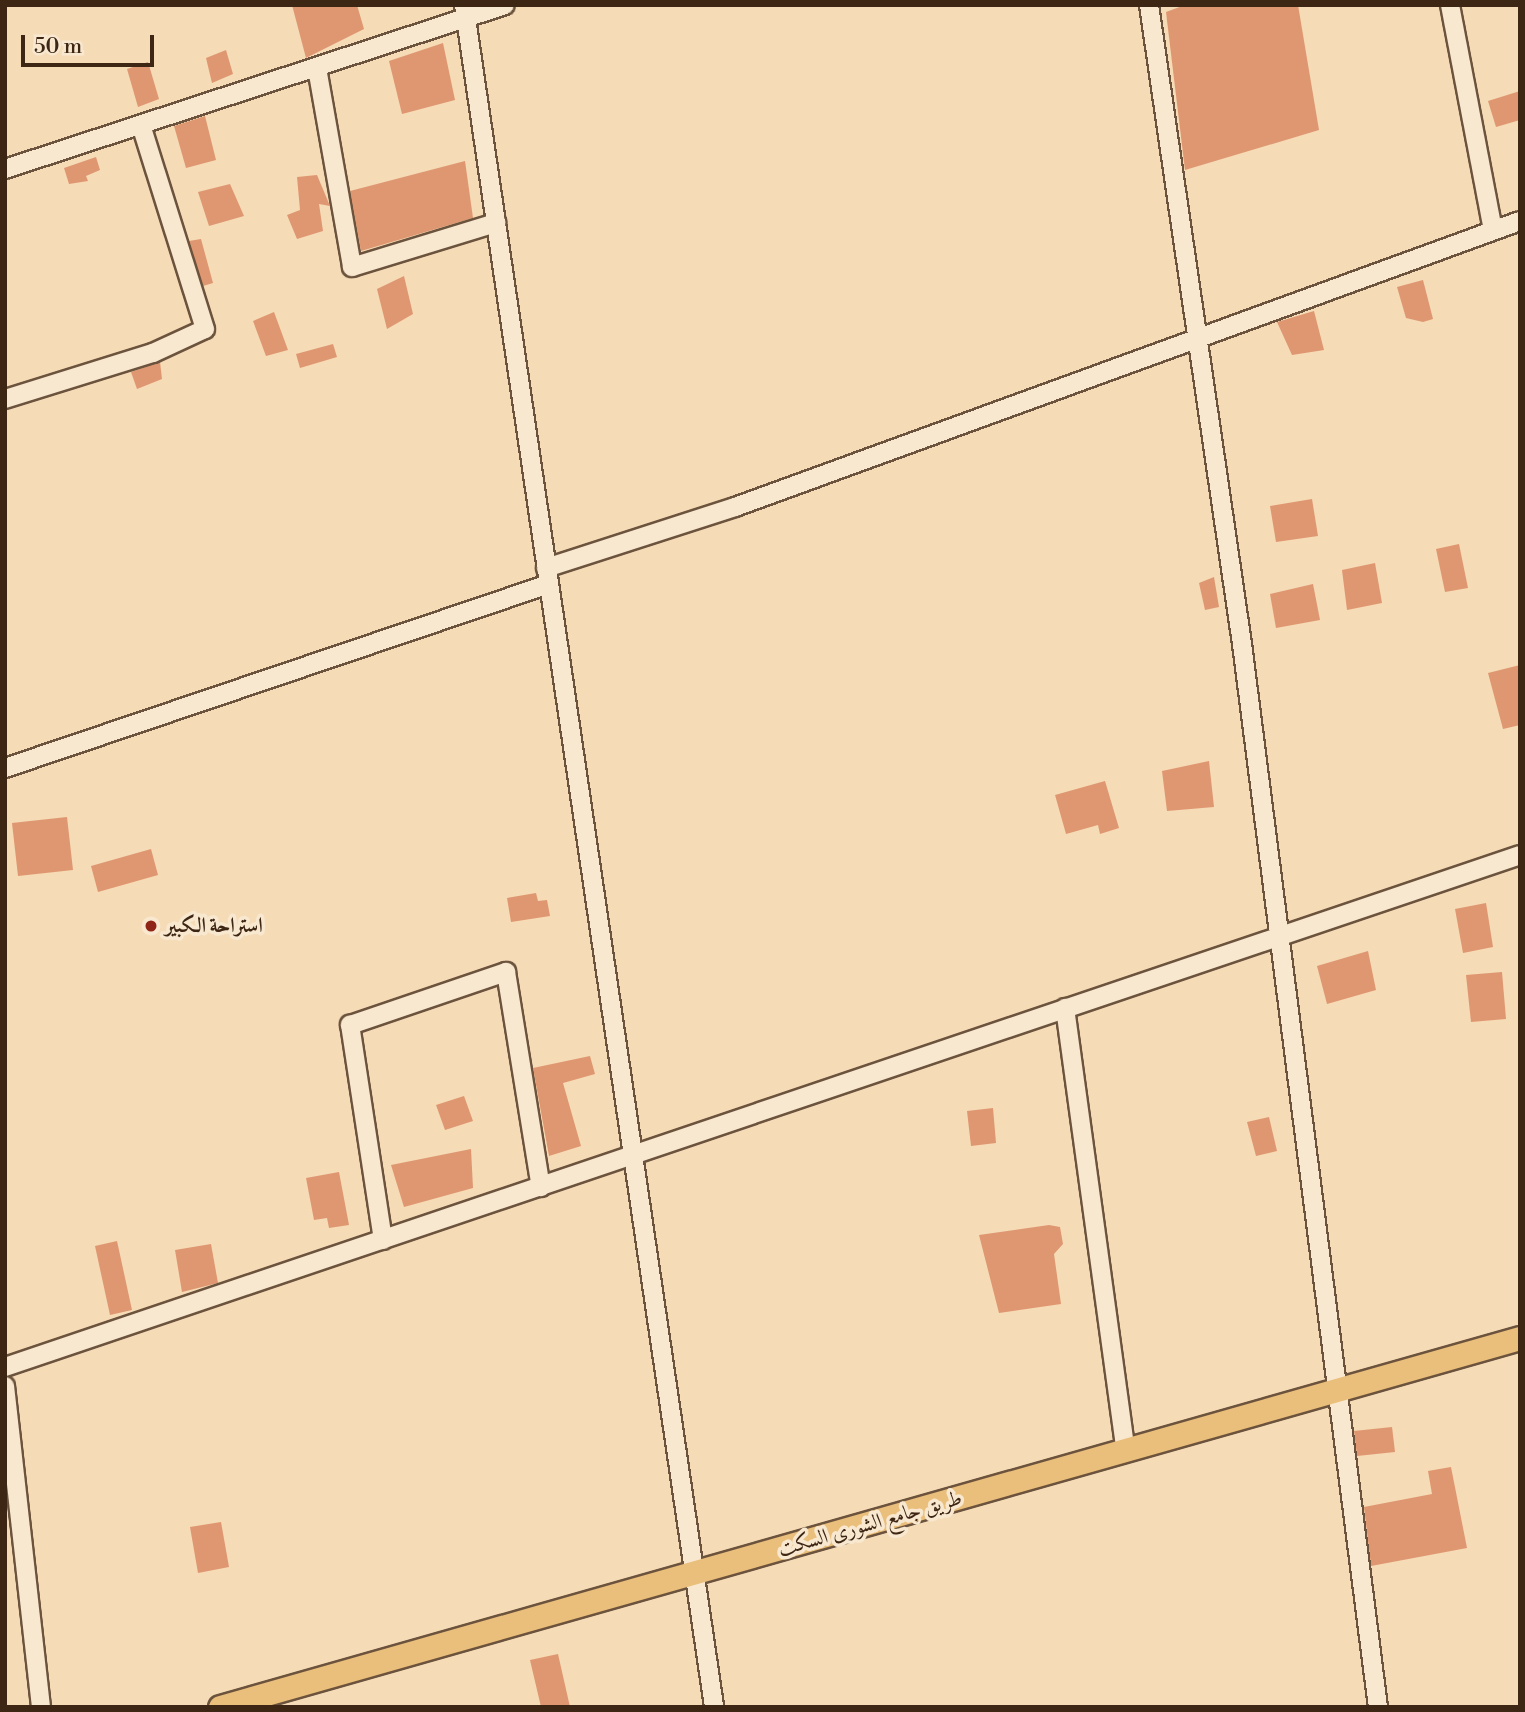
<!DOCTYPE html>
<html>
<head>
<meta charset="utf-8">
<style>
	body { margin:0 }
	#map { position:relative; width:1525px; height:1712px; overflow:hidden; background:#f5dbb6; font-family:"Libre Bodoni",Amiri,serif }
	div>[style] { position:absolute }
	.building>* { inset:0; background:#df9771 }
	.roads { filter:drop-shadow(2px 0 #6c533d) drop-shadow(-2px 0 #6c533d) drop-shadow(0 2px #6c533d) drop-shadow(0 -2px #6c533d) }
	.minor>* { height:18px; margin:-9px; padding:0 9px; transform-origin:9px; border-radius:9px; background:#f8e8d0 }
	.major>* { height:23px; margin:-11.5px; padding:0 11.5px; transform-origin:11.5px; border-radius:11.5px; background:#eabe7b }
	.dots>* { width:19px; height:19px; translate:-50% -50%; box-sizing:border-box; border:4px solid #f8e8d0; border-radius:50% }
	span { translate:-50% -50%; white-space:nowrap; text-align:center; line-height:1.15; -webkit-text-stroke:7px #f8e8d0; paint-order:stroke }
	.poi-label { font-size:21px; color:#3e2615; font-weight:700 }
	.left { translate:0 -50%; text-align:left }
	.street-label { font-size:21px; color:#3e2615 }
	.frame { position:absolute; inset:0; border:7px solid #3e2615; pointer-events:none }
	.scale { position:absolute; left:21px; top:35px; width:133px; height:32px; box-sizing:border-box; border:4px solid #3e2615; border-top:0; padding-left:9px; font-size:21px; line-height:24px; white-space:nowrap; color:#3e2615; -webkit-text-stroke:5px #f8e8d0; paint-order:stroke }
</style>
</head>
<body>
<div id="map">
	<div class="building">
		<i style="clip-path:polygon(292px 5px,357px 5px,364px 29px,306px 58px)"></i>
		<i style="clip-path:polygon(1185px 5px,1298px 5px,1319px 130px,1185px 170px,1166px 12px)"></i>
		<i style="clip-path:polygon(443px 43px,455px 100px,402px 114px,389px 61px)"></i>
		<i style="clip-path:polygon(226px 50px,233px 74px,212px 83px,206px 58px)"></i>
		<i style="clip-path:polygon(148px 62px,159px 99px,138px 107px,127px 69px)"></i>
		<i style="clip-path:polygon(1520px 91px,1520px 120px,1496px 127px,1488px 101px)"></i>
		<i style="clip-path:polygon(205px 116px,216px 160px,186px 168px,174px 126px)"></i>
		<i style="clip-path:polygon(96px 157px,100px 170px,86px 176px,88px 181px,69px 184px,64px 168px)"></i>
		<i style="clip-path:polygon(465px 161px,473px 218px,361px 251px,350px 191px)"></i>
		<i style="clip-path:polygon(317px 175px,330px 206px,319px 204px,323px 231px,297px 239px,287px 215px,300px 210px,297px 177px)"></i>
		<i style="clip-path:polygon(230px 184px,244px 216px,209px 226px,198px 192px)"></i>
		<i style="clip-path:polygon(201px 239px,213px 283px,203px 286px,189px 241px)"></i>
		<i style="clip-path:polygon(404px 276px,413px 314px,387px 329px,377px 289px)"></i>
		<i style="clip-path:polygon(1423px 280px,1433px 319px,1423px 322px,1406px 318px,1397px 287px)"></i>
		<i style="clip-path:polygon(1314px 311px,1324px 350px,1292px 355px,1277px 322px)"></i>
		<i style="clip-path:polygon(274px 312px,288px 350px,266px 356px,253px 321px)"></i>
		<i style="clip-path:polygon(333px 344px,337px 357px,300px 368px,296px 354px)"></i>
		<i style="clip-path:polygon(160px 362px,162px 379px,137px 389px,131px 372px)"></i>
		<i style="clip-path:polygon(1312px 499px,1318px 536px,1276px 542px,1270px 506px)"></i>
		<i style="clip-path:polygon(1459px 544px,1468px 588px,1445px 592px,1436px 549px)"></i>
		<i style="clip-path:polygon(1375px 563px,1382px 603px,1347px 610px,1342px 570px)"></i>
		<i style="clip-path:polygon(1214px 577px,1219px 607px,1205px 610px,1199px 583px)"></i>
		<i style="clip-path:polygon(1313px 584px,1320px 620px,1276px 628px,1270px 594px)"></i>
		<i style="clip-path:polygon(1520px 665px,1520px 725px,1503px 729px,1488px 673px)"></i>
		<i style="clip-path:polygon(1209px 761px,1214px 807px,1167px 811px,1162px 771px)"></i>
		<i style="clip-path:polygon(1105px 781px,1119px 828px,1100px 834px,1098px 825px,1066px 834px,1055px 795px)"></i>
		<i style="clip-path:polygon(67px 817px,73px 870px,18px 876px,12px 823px)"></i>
		<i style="clip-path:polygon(151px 849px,158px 875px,98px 892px,91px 866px)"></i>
		<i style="clip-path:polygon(536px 893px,538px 901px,547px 900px,550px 916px,511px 922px,507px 898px)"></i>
		<i style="clip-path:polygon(1486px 903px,1493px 947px,1463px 953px,1455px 909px)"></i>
		<i style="clip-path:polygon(1368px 951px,1376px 990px,1327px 1004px,1317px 966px)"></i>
		<i style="clip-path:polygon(1502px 972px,1506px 1019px,1471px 1022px,1466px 975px)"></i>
		<i style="clip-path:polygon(590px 1056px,595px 1074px,563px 1083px,581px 1146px,549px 1156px,533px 1068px)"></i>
		<i style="clip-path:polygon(464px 1096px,473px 1121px,445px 1130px,436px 1105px)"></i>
		<i style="clip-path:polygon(993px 1108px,996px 1143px,971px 1146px,967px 1111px)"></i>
		<i style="clip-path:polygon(1269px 1117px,1277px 1151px,1256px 1156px,1247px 1122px)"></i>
		<i style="clip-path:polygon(471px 1149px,473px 1188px,404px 1207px,391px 1165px)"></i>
		<i style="clip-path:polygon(339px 1172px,349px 1225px,329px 1228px,327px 1218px,314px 1220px,306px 1178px)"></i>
		<i style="clip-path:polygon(1049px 1225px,1060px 1227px,1063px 1244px,1054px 1254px,1061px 1304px,999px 1313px,979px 1235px)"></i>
		<i style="clip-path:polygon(117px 1241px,132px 1310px,110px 1315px,95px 1246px)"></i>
		<i style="clip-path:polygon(211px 1244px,218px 1283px,182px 1292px,175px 1250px)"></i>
		<i style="clip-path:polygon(1392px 1427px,1395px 1452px,1357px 1456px,1354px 1431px)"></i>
		<i style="clip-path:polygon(1451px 1467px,1467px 1548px,1371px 1566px,1364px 1507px,1432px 1494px,1428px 1471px)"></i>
		<i style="clip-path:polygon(221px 1522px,229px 1567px,198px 1573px,190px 1527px)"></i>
		<i style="clip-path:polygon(558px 1654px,570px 1707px,541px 1707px,530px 1660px)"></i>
	</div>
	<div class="roads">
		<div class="minor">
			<i style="left:464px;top:5px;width:1720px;rotate:81.64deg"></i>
			<i style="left:1149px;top:5px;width:646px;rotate:81.72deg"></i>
			<i style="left:1242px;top:644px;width:1072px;rotate:82.71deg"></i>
			<i style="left:1450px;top:5px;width:229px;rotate:79.2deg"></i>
			<i style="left:317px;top:68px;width:202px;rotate:80deg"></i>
			<i style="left:352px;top:267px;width:151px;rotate:-17deg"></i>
			<i style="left:5px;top:169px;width:526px;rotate:-18.16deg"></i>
			<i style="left:5px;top:399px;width:155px;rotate:-17.3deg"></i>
			<i style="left:153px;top:353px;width:57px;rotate:-24.8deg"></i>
			<i style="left:205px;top:329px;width:214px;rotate:-107.4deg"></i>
			<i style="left:546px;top:568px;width:199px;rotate:-17.9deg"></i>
			<i style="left:735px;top:507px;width:835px;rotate:-20.02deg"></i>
			<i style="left:5px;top:768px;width:574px;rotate:-18.69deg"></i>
			<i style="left:1065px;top:1008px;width:448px;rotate:82.2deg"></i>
			<i style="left:383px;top:1240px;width:218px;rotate:-98.7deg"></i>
			<i style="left:350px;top:1025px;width:165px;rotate:-18.8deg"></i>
			<i style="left:506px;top:972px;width:218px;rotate:80.8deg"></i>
			<i style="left:5px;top:1367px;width:1599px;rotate:-18.67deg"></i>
			<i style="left:5px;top:1386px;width:323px;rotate:83.6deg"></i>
		</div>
		<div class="major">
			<i style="left:220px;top:1707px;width:1351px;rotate:-15.85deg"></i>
		</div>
	</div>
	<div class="dots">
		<i style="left:151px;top:926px;background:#8f2418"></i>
	</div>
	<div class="poi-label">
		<span class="left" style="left:165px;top:926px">استراحة الكبير</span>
	</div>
	<div class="street-label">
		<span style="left:870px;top:1524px;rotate:-16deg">طريق جامع الشورى السكت</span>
	</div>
	<div class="frame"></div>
	<div class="scale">50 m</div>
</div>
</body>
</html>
